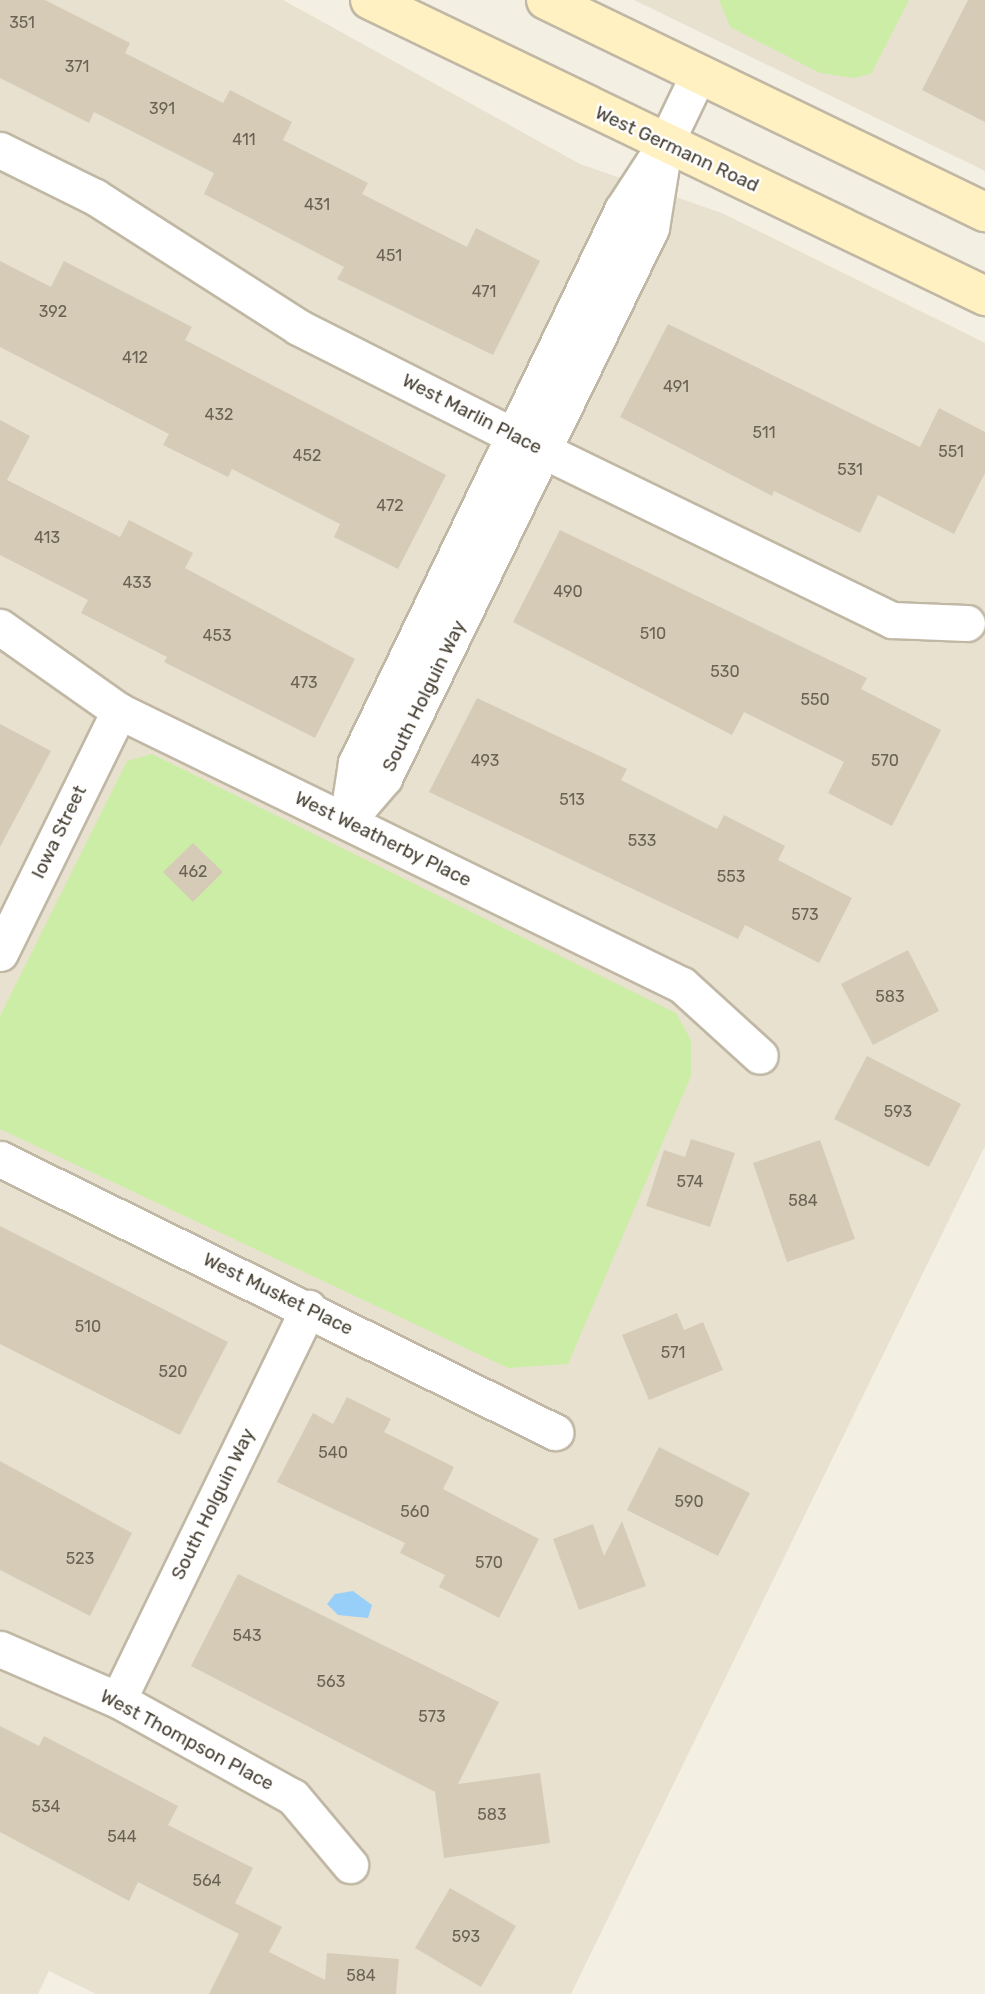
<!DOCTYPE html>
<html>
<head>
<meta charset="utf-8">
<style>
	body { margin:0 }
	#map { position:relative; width:985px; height:1994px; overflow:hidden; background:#f4efe3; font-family:Rubik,sans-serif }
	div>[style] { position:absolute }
	.residential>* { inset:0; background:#e8e1d0 }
	.green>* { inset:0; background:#cceda6 }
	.water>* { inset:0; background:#97cff9 }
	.building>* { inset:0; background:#d6cbb7 }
	.roads { filter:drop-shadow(2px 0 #c0b7a4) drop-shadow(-2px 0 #c0b7a4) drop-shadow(0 2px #c0b7a4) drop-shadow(0 -2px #c0b7a4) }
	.street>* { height:35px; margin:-17.5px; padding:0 17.5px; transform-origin:17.5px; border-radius:17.5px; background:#fff }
	.secondary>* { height:38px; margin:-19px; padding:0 19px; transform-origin:19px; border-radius:19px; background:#fff1c2 }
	span { translate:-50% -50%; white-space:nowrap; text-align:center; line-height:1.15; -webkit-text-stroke:5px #fff; paint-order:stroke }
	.number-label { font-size:16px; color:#6a6253 }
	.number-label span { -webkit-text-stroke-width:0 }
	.street-label { font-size:19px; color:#463f32 }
</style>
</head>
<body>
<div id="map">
	<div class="residential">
		<i style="clip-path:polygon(0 0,283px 0,580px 164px,722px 213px,985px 343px,985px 1146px,571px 1994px,96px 1994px,49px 1971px,38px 1994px,0 1994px)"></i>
		<i style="clip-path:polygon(634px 0,985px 0,985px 171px)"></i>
	</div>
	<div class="green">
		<i style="clip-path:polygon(719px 0,909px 0,871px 74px,854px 78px,820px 73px,730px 27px)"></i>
		<i style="clip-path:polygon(152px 754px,676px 1013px,691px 1040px,691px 1076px,568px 1364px,508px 1368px,0 1129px,0 1016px,127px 761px)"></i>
	</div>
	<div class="water">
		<i style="clip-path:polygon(353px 1591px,372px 1605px,368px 1618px,338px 1615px,327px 1604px,335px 1594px)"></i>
	</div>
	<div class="building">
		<i style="clip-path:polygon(0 0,45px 0,130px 43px,125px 53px,223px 103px,230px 90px,292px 122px,283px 140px,368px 183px,362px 194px,467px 247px,476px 228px,540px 261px,493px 355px,337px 279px,344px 267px,204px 194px,214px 173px,94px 112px,89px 123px,0 78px)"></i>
		<i style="clip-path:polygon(968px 0,985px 0,985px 122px,922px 90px)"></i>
		<i style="clip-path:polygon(0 261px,51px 287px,64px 261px,192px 327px,185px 340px,446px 475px,398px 569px,334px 537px,340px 524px,232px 469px,228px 477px,163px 445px,169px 434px,0 347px)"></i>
		<i style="clip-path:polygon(668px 324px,920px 447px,939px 408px,985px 432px,985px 473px,954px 534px,878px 495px,860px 533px,774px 491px,772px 496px,620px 417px)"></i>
		<i style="clip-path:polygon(0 420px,30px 436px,7px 480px,120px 537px,129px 520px,193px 553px,185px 568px,355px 659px,315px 738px,164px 662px,167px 657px,81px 613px,88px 600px,0 555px)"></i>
		<i style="clip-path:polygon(560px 530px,867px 678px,861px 689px,941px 730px,892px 826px,828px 793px,844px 762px,744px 712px,732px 735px,513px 622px)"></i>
		<i style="clip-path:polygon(477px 698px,627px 769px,621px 780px,717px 829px,724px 815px,785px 846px,778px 860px,852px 898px,819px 963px,745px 925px,738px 939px,429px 792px)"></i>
		<i style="clip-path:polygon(0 724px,51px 751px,0 847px)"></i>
		<i style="clip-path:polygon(193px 843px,223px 872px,193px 902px,163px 872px)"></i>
		<i style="clip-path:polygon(908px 950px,939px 1011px,873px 1045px,841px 984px)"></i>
		<i style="clip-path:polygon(867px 1056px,961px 1104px,929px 1167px,834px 1119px)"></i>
		<i style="clip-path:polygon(691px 1139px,735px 1153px,710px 1227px,646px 1206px,664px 1150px,685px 1157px)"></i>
		<i style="clip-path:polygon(820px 1140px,855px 1239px,787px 1262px,753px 1163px)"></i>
		<i style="clip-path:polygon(0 1226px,228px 1342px,180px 1435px,0 1344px)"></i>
		<i style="clip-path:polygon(677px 1313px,684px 1330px,703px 1322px,723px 1370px,649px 1400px,622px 1335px)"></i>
		<i style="clip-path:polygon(347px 1397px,391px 1419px,384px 1432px,454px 1467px,443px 1489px,539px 1539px,499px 1618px,439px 1587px,445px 1575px,400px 1553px,405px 1543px,277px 1482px,313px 1413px,333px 1424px)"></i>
		<i style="clip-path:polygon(659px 1447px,750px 1493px,718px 1556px,627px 1510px)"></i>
		<i style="clip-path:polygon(0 1461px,132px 1533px,90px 1616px,0 1570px)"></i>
		<i style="clip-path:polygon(622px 1521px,646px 1586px,579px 1610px,553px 1539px,593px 1524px,604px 1556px)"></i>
		<i style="clip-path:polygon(238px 1574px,499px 1702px,458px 1784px,540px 1773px,550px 1843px,444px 1858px,435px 1792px,191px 1666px)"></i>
		<i style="clip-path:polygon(0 1726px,39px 1746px,44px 1736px,178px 1806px,168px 1825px,253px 1868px,235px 1903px,282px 1927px,269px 1952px,325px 1980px,327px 1953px,399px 1959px,396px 1994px,209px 1994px,239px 1934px,138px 1882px,129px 1901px,0 1832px)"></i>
		<i style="clip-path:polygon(450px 1888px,516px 1926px,481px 1987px,415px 1948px)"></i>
	</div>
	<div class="roads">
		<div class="street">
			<i style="left:0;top:150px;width:106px;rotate:26.3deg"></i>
			<i style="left:95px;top:197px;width:241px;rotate:32.6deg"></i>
			<i style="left:298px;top:327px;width:275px;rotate:26.8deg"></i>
			<i style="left:544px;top:451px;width:387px;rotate:25.9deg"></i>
			<i style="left:892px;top:620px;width:75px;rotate:2.3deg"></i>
			<i style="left:0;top:627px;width:146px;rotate:35.2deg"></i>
			<i style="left:119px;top:711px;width:626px;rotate:25.95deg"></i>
			<i style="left:682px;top:985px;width:105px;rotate:42.3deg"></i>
			<i style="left:347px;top:821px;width:59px;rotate:-81.2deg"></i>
			<i style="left:356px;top:763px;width:614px;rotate:-64.31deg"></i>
			<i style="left:622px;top:210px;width:79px;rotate:-56.9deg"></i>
			<i style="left:665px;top:144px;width:76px;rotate:-64.4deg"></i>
			<i style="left:347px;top:821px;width:57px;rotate:-49.3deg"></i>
			<i style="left:384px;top:778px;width:611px;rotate:-64.11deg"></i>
			<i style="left:651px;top:228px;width:70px;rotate:-80.9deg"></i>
			<i style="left:0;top:953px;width:270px;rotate:-63.8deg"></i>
			<i style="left:0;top:1159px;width:619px;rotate:26.19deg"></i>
			<i style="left:0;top:1649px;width:129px;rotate:23.4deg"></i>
			<i style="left:118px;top:1700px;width:200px;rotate:29deg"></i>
			<i style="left:293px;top:1797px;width:89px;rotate:50deg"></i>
			<i style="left:118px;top:1700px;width:436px;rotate:-64.1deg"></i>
		</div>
		<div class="secondary">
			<i style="left:370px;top:0;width:683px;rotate:25.7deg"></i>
			<i style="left:546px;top:0;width:488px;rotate:25.8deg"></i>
		</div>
	</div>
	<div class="number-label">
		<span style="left:22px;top:23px">351</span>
		<span style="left:77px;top:67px">371</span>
		<span style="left:162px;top:109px">391</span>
		<span style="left:244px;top:140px">411</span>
		<span style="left:317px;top:205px">431</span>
		<span style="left:389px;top:256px">451</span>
		<span style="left:484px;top:292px">471</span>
		<span style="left:53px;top:312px">392</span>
		<span style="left:135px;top:358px">412</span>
		<span style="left:676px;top:387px">491</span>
		<span style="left:219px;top:415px">432</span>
		<span style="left:764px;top:433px">511</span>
		<span style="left:951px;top:452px">551</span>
		<span style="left:307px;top:456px">452</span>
		<span style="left:850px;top:470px">531</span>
		<span style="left:390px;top:506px">472</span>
		<span style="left:47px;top:538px">413</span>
		<span style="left:137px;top:583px">433</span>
		<span style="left:568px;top:592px">490</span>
		<span style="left:653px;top:634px">510</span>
		<span style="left:217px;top:636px">453</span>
		<span style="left:725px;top:672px">530</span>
		<span style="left:304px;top:683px">473</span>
		<span style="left:815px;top:700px">550</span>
		<span style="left:485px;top:761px">493</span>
		<span style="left:885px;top:761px">570</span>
		<span style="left:572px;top:800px">513</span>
		<span style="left:642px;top:841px">533</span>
		<span style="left:193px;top:872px">462</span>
		<span style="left:731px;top:877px">553</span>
		<span style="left:805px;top:915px">573</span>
		<span style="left:890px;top:997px">583</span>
		<span style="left:898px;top:1112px">593</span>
		<span style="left:690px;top:1182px">574</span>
		<span style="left:803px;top:1201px">584</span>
		<span style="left:88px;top:1327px">510</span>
		<span style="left:673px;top:1353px">571</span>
		<span style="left:173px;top:1372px">520</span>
		<span style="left:333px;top:1453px">540</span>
		<span style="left:689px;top:1502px">590</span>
		<span style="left:415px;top:1512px">560</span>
		<span style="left:80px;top:1559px">523</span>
		<span style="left:489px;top:1563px">570</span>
		<span style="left:247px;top:1636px">543</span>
		<span style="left:331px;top:1682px">563</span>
		<span style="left:432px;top:1717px">573</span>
		<span style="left:46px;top:1807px">534</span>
		<span style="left:492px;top:1815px">583</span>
		<span style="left:122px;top:1837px">544</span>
		<span style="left:207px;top:1881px">564</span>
		<span style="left:466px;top:1937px">593</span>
		<span style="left:361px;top:1976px">584</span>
	</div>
	<div class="street-label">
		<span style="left:677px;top:149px;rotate:25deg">West Germann Road</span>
		<span style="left:472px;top:414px;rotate:27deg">West Marlin Place</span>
		<span style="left:424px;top:696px;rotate:-64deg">South Holguin Way</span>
		<span style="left:59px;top:832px;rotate:-64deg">Iowa Street</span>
		<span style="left:383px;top:839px;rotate:26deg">West Weatherby Place</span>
		<span style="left:278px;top:1294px;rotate:26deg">West Musket Place</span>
		<span style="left:213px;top:1504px;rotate:-64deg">South Holguin Way</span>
		<span style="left:187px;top:1740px;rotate:28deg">West Thompson Place</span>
	</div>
</div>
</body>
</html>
